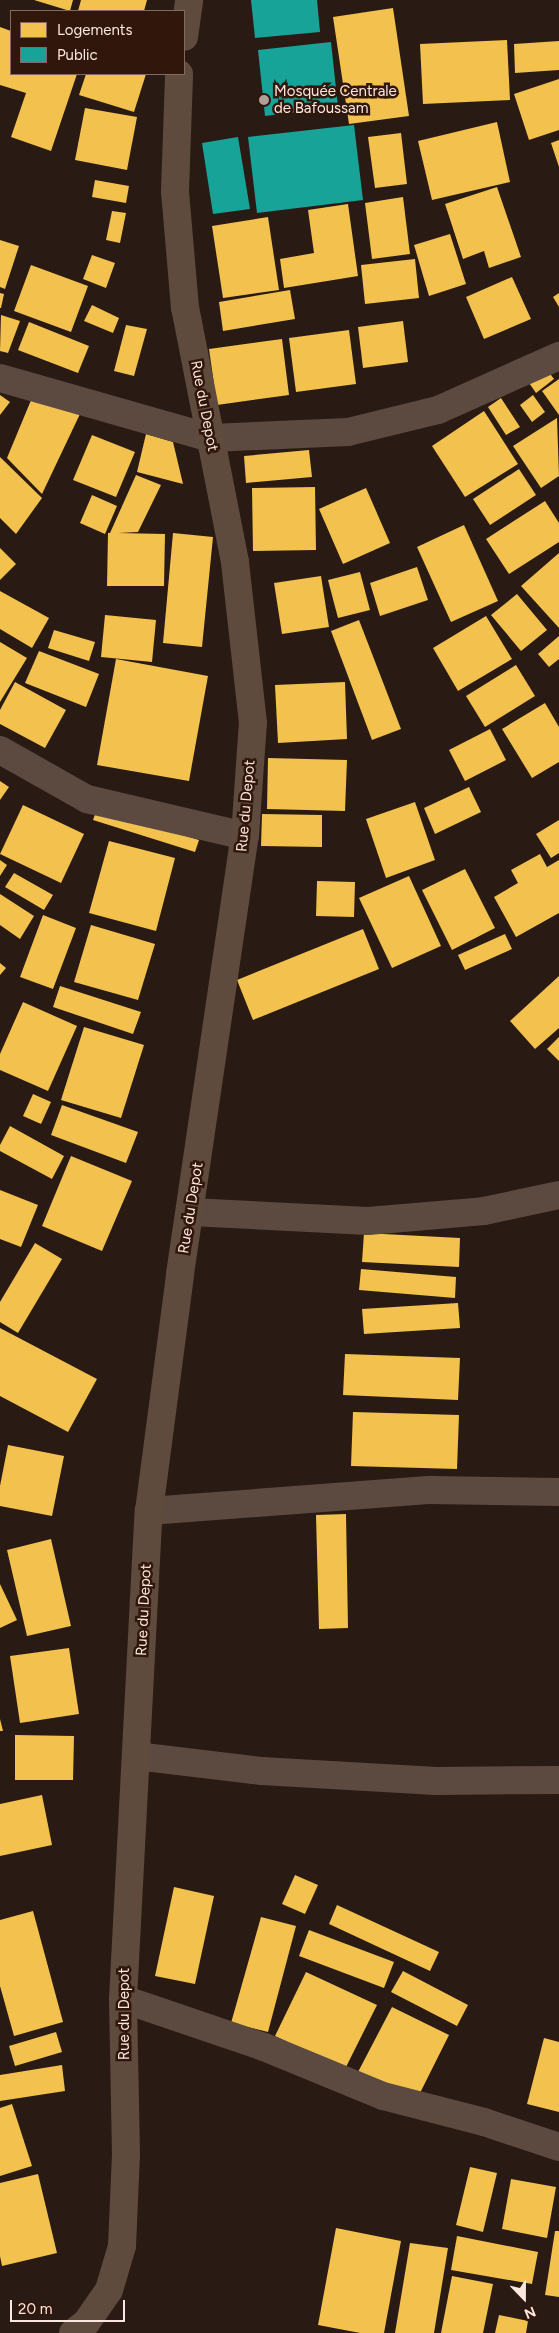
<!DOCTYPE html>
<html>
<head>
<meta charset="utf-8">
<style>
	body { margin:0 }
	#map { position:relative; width:559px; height:2333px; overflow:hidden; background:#291a13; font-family:Figtree,sans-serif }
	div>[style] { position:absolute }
	.homes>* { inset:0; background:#f2c14e }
	.public>* { inset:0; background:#17a398 }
	.street>* { height:28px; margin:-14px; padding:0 14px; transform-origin:14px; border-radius:14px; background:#5c4a41 }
	.secondary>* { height:28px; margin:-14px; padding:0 14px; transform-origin:14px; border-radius:14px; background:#5f4a3e }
	.dots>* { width:14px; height:14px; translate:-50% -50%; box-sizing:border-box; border:2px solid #31160b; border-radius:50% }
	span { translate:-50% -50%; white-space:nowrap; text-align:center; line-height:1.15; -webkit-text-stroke:5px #31160b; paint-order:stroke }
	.poi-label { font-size:15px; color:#fae7df }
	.left { translate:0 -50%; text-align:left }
	.street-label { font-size:15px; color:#fae7df }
	.legend { position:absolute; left:10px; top:10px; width:175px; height:65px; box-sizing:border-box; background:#31160b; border:1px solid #816a60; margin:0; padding:6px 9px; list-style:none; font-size:15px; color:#fae7df }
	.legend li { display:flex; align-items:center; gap:10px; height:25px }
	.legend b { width:25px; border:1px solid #816a60 }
	.north { position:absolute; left:499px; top:2273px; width:50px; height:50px; -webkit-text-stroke:4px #31160b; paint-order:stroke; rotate:158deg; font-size:14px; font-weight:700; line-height:20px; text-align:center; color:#fae7df }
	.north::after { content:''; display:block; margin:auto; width:18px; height:22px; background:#fae7df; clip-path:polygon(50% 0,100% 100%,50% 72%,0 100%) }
	.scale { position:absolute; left:10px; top:2300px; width:115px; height:22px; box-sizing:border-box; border:2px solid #fae7df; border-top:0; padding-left:6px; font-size:15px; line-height:18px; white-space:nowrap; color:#fae7df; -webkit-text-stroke:4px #31160b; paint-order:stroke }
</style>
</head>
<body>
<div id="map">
	<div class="homes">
		<i style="clip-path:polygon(34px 0,73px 0,70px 11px)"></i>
		<i style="clip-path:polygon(81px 0,147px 0,144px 11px,78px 11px)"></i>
		<i style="clip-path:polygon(393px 8px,409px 116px,349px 124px,333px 17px)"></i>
		<i style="clip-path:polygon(0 27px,11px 31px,11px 74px,77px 74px,51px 151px,11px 137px,26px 93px,0 85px)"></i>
		<i style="clip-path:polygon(507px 40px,510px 100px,423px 104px,420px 44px)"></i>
		<i style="clip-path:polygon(559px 41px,559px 70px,515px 73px,514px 44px)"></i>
		<i style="clip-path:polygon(86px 74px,146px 74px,134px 112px,79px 95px)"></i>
		<i style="clip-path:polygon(559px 79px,559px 130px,529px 140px,514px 94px)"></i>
		<i style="clip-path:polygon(85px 108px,137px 117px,127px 170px,75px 160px)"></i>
		<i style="clip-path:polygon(497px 122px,510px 182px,432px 200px,418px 141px)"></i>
		<i style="clip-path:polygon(401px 133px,407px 184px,375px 188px,368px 137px)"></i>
		<i style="clip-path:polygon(559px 140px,559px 167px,551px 143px)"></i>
		<i style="clip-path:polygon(95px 180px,129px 186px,126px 203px,92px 197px)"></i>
		<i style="clip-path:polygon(497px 187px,521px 257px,489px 268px,484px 251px,463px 259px,445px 204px)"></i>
		<i style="clip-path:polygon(403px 197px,410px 254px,372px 259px,365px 203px)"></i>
		<i style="clip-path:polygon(348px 204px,358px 276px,284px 288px,280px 259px,314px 253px,308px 210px)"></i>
		<i style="clip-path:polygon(112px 211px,126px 213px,120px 243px,106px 240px)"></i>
		<i style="clip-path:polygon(268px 217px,279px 290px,223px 298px,212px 226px)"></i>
		<i style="clip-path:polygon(450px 234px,466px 284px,429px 296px,414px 245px)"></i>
		<i style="clip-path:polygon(0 240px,19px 246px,5px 289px,0 287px)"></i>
		<i style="clip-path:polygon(92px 255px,115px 263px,106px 288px,83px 279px)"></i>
		<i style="clip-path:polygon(415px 259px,419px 298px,365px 304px,361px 265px)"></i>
		<i style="clip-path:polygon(31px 265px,88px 286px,71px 332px,14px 311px)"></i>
		<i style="clip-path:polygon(512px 277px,531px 319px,484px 339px,466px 297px)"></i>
		<i style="clip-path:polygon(290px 290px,295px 319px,223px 331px,219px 302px)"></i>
		<i style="clip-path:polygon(0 293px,4px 294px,1px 308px,0 308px)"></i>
		<i style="clip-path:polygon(559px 293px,559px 307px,553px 297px)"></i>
		<i style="clip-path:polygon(92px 305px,119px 318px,113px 333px,84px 321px)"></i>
		<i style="clip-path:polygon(1px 315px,20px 321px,8px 353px,0 351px)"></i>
		<i style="clip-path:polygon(403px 321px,408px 362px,363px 368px,358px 327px)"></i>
		<i style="clip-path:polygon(29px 322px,89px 346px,78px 373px,18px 350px)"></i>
		<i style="clip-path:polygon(126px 325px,147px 329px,134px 376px,114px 371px)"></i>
		<i style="clip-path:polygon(349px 330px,356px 384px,296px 392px,289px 338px)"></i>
		<i style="clip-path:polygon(282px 339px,289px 395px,217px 405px,209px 349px)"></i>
		<i style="clip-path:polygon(545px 367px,554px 379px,536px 393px,527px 380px)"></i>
		<i style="clip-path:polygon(559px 379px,559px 415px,542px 391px)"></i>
		<i style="clip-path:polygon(34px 393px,80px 414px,42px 494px,7px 458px)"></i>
		<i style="clip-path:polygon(0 395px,10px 402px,0 415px)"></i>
		<i style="clip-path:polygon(533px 395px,545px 412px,532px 422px,520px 405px)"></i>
		<i style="clip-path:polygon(501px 398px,520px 427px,506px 435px,488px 407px)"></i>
		<i style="clip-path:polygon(484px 411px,518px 464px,465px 497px,432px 446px)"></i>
		<i style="clip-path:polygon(557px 418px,559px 476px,541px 488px,513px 446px)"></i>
		<i style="clip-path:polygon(146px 434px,173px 442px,183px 484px,137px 472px)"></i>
		<i style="clip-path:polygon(92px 435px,135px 452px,116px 497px,73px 480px)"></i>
		<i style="clip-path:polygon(309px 450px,312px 477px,246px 483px,244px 456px)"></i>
		<i style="clip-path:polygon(0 457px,42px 498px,16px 534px,0 518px)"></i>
		<i style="clip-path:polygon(519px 469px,536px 495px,490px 525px,473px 499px)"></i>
		<i style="clip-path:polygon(136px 475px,161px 485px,138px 532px,118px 533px,165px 534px,164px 586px,107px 586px,108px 533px,110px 533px)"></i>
		<i style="clip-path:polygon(315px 487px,316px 550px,253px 551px,252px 488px)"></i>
		<i style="clip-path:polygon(366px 488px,390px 543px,343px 564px,319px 509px)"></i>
		<i style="clip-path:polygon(92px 495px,117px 506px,105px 534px,80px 523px)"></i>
		<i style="clip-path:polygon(545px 501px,559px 523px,559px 542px,509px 574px,486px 539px)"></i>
		<i style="clip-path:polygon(464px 525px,498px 601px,451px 622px,417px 547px)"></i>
		<i style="clip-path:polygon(173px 533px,213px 537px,202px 647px,163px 643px)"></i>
		<i style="clip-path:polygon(0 548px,16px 564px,0 580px)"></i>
		<i style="clip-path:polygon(559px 553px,559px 628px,521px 586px)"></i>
		<i style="clip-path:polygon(417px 567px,428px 600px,380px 616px,370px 583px)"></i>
		<i style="clip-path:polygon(360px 572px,370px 610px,338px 618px,328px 580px)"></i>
		<i style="clip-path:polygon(321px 576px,329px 627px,282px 634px,274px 583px)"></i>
		<i style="clip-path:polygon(0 591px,49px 618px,32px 648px,0 629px)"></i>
		<i style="clip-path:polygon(517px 594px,547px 630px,521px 651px,491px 615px)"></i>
		<i style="clip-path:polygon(105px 615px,156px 620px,152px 662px,101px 657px)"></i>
		<i style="clip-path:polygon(486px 616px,512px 659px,458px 691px,433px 648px)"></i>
		<i style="clip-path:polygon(359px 620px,401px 729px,372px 740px,331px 631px)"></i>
		<i style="clip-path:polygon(54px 630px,95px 642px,89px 661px,48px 648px)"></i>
		<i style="clip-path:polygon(559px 636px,559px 659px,549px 667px,538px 654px)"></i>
		<i style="clip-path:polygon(0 642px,27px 658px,0 702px)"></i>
		<i style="clip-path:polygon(39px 651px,99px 674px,86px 707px,25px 683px)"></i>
		<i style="clip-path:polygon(116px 659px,208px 676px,189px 781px,97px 765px)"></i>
		<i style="clip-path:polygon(516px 665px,535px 696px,485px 727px,466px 696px)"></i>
		<i style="clip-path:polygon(15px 682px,66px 710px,45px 748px,0 724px,0 710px)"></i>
		<i style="clip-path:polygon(345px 682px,347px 739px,278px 743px,275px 685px)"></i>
		<i style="clip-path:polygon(545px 703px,559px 727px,559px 762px,532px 778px,502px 729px)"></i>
		<i style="clip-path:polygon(490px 729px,506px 760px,465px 781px,449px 750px)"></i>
		<i style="clip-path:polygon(268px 758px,347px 760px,345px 811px,267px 809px)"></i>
		<i style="clip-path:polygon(0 781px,9px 787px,0 800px)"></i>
		<i style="clip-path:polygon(469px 787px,481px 812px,435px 834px,424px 808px)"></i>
		<i style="clip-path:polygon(415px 802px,435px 860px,386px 878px,366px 819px)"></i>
		<i style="clip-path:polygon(23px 805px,84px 834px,61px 883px,0 854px)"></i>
		<i style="clip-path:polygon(97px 809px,199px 840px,195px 852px,93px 820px)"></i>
		<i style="clip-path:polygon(262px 814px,322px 815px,322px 847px,261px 846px)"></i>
		<i style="clip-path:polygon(559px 820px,559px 853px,551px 858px,536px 834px)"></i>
		<i style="clip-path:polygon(109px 841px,175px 858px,156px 931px,89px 913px)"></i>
		<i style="clip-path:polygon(540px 854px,547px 867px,559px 860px,559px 913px,516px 937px,494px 897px,518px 883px,511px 870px)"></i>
		<i style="clip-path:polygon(0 860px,7px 865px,0 876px)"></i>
		<i style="clip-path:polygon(465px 869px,495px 928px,452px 950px,422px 890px)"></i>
		<i style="clip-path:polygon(14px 873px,53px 895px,44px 910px,5px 887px)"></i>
		<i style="clip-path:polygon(409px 876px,441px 946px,392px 968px,359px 898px)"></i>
		<i style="clip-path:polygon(317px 881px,355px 882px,354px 917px,316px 916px)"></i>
		<i style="clip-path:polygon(0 894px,34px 916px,20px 939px,0 925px)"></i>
		<i style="clip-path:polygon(43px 915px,76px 928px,53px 989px,20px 977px)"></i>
		<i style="clip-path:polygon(91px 925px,155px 944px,138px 1000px,74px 982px)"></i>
		<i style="clip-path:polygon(363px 929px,379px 969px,253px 1020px,237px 980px)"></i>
		<i style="clip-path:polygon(505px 934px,512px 949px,465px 970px,458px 955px)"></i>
		<i style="clip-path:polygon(0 963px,6px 968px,0 975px)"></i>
		<i style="clip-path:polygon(559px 976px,559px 1028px,535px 1049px,510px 1021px)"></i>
		<i style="clip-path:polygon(60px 986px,141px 1012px,133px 1034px,53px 1007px)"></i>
		<i style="clip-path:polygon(23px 1002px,77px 1026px,48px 1091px,0 1070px,0 1054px)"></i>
		<i style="clip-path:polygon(84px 1027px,144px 1045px,121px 1118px,61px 1100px)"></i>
		<i style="clip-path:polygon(559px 1037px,559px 1061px,547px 1049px)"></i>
		<i style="clip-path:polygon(33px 1094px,51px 1102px,41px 1124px,23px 1116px)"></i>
		<i style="clip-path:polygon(62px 1105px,138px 1132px,126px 1163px,51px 1135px)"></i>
		<i style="clip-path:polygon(10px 1126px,64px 1156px,52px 1179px,0 1151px,0 1145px)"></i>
		<i style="clip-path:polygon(71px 1156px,132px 1181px,102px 1251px,42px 1226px)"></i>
		<i style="clip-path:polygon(0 1190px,38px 1205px,21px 1247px,0 1239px)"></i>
		<i style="clip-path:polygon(364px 1233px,460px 1238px,459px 1267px,362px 1262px)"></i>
		<i style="clip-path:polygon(35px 1243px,62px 1259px,18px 1333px,0 1322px,0 1302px)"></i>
		<i style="clip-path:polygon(361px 1269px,456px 1277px,455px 1298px,359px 1290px)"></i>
		<i style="clip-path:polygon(458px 1303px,460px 1328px,364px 1334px,362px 1309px)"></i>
		<i style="clip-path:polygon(0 1328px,97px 1379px,68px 1432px,0 1396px)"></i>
		<i style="clip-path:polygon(345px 1354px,460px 1358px,458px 1400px,343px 1395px)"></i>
		<i style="clip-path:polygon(353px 1412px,459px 1415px,457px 1469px,351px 1466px)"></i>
		<i style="clip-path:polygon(8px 1445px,64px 1456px,52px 1516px,0 1506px,0 1486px)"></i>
		<i style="clip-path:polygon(346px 1514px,348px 1628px,319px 1629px,316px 1515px)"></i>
		<i style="clip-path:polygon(51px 1539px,71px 1626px,27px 1636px,7px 1550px)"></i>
		<i style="clip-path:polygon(0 1584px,17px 1620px,0 1628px)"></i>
		<i style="clip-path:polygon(69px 1648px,79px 1714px,20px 1723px,10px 1656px)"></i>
		<i style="clip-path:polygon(0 1719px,3px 1731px,0 1731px)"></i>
		<i style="clip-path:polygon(15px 1735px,74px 1736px,73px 1780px,15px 1780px)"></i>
		<i style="clip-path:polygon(42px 1795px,52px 1845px,0 1856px,0 1804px)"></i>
		<i style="clip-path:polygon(295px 1875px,318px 1885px,305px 1914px,282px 1904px)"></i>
		<i style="clip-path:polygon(174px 1887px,214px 1896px,195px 1984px,155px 1976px)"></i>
		<i style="clip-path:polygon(337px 1905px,439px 1952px,430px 1971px,329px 1924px)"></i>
		<i style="clip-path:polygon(33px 1911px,63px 2022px,14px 2036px,0 1986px,0 1920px)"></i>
		<i style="clip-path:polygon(261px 1917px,296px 1926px,268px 2032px,231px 2023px)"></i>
		<i style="clip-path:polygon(309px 1930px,394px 1962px,384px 1988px,299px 1956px)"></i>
		<i style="clip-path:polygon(403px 1971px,468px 2005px,457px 2026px,391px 1992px)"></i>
		<i style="clip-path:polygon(306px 1972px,377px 2005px,345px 2069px,275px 2036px)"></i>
		<i style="clip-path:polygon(392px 2007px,449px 2035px,416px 2101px,358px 2072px)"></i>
		<i style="clip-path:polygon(56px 2032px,62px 2052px,15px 2066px,9px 2046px)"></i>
		<i style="clip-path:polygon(544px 2038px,559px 2042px,559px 2112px,527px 2104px)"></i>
		<i style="clip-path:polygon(62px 2065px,65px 2091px,0 2101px,0 2075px)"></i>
		<i style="clip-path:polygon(12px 2104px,32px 2166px,0 2176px,0 2108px)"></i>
		<i style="clip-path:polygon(470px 2167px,497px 2173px,483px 2232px,456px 2225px)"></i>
		<i style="clip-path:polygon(38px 2174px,57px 2253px,2px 2266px,0 2256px,0 2183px)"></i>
		<i style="clip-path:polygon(511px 2179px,556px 2187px,547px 2238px,502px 2229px)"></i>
		<i style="clip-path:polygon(336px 2228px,401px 2241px,384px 2333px,360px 2333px,318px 2325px)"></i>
		<i style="clip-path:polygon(555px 2231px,559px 2231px,559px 2297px,545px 2295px)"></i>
		<i style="clip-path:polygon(457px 2236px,538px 2252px,532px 2284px,451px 2270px)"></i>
		<i style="clip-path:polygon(410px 2243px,448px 2248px,434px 2333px,395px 2333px)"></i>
		<i style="clip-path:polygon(452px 2276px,493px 2284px,483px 2333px,441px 2333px)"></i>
		<i style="clip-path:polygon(499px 2315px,528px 2321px,526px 2333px,495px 2333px)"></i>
	</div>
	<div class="public">
		<i style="clip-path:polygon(251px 0,317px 0,320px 32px,255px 38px)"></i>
		<i style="clip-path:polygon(331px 42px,338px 107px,265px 116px,258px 50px)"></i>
		<i style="clip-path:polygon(354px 125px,363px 200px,257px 213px,248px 137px)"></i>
		<i style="clip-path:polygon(238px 137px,250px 209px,213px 214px,202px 143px)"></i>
	</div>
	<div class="street">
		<i style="left:0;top:378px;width:219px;rotate:15.9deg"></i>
		<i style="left:211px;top:438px;width:137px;rotate:-2.5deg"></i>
		<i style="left:348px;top:432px;width:93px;rotate:-13.7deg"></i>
		<i style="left:438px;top:410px;width:133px;rotate:-24.1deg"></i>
		<i style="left:0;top:750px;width:100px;rotate:29.4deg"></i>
		<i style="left:87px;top:799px;width:162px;rotate:13.2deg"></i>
		<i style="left:191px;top:1212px;width:177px;rotate:2.9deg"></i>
		<i style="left:368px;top:1221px;width:116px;rotate:-4.9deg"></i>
		<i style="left:484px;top:1211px;width:77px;rotate:-12deg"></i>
		<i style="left:149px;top:1511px;width:283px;rotate:-4.3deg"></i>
		<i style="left:431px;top:1490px;width:128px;rotate:0.9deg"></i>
		<i style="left:136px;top:1756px;width:127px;rotate:6.8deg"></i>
		<i style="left:262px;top:1771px;width:174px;rotate:3.3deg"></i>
		<i style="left:436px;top:1781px;width:123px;rotate:-0.5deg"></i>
		<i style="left:123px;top:1999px;width:149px;rotate:18.8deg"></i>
		<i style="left:264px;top:2047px;width:129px;rotate:22.4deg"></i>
		<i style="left:383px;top:2096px;width:104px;rotate:14.4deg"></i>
		<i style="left:484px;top:2122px;width:79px;rotate:18.4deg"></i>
	</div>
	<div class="secondary">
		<i style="left:184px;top:37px;width:37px;rotate:-82deg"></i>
		<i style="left:73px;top:2333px;width:16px;rotate:-38deg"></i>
		<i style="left:86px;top:2323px;width:40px;rotate:-55.1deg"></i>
		<i style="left:109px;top:2290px;width:46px;rotate:-73.5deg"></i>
		<i style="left:122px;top:2246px;width:91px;rotate:-87.5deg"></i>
		<i style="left:126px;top:2155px;width:156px;rotate:-91.1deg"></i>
		<i style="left:123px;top:1999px;width:489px;rotate:-87deg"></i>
		<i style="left:149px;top:1511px;width:239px;rotate:-82.5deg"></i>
		<i style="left:180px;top:1274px;width:443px;rotate:-81.6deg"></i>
		<i style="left:245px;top:836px;width:113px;rotate:-86deg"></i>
		<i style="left:253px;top:723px;width:162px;rotate:-96.4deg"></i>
		<i style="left:235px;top:562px;width:259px;rotate:-101.1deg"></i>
		<i style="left:185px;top:308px;width:117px;rotate:-94.9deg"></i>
		<i style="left:175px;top:191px;width:117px;rotate:-88deg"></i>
	</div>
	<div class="dots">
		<i style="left:264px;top:100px;background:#b19f98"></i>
	</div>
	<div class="poi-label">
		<span class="left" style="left:274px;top:100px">Mosquée Centrale<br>de Bafoussam</span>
	</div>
	<div class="street-label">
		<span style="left:204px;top:406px;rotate:79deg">Rue du Depot</span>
		<span style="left:246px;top:806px;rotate:-85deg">Rue du Depot</span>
		<span style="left:191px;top:1208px;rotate:-81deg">Rue du Depot</span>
		<span style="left:144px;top:1610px;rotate:-87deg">Rue du Depot</span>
		<span style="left:125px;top:2014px;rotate:-90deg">Rue du Depot</span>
	</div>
	<ul class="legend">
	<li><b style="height:14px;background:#f2c14e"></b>Logements</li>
	<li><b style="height:14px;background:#17a398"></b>Public</li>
	</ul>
	<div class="north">N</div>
	<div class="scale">20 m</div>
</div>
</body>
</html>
